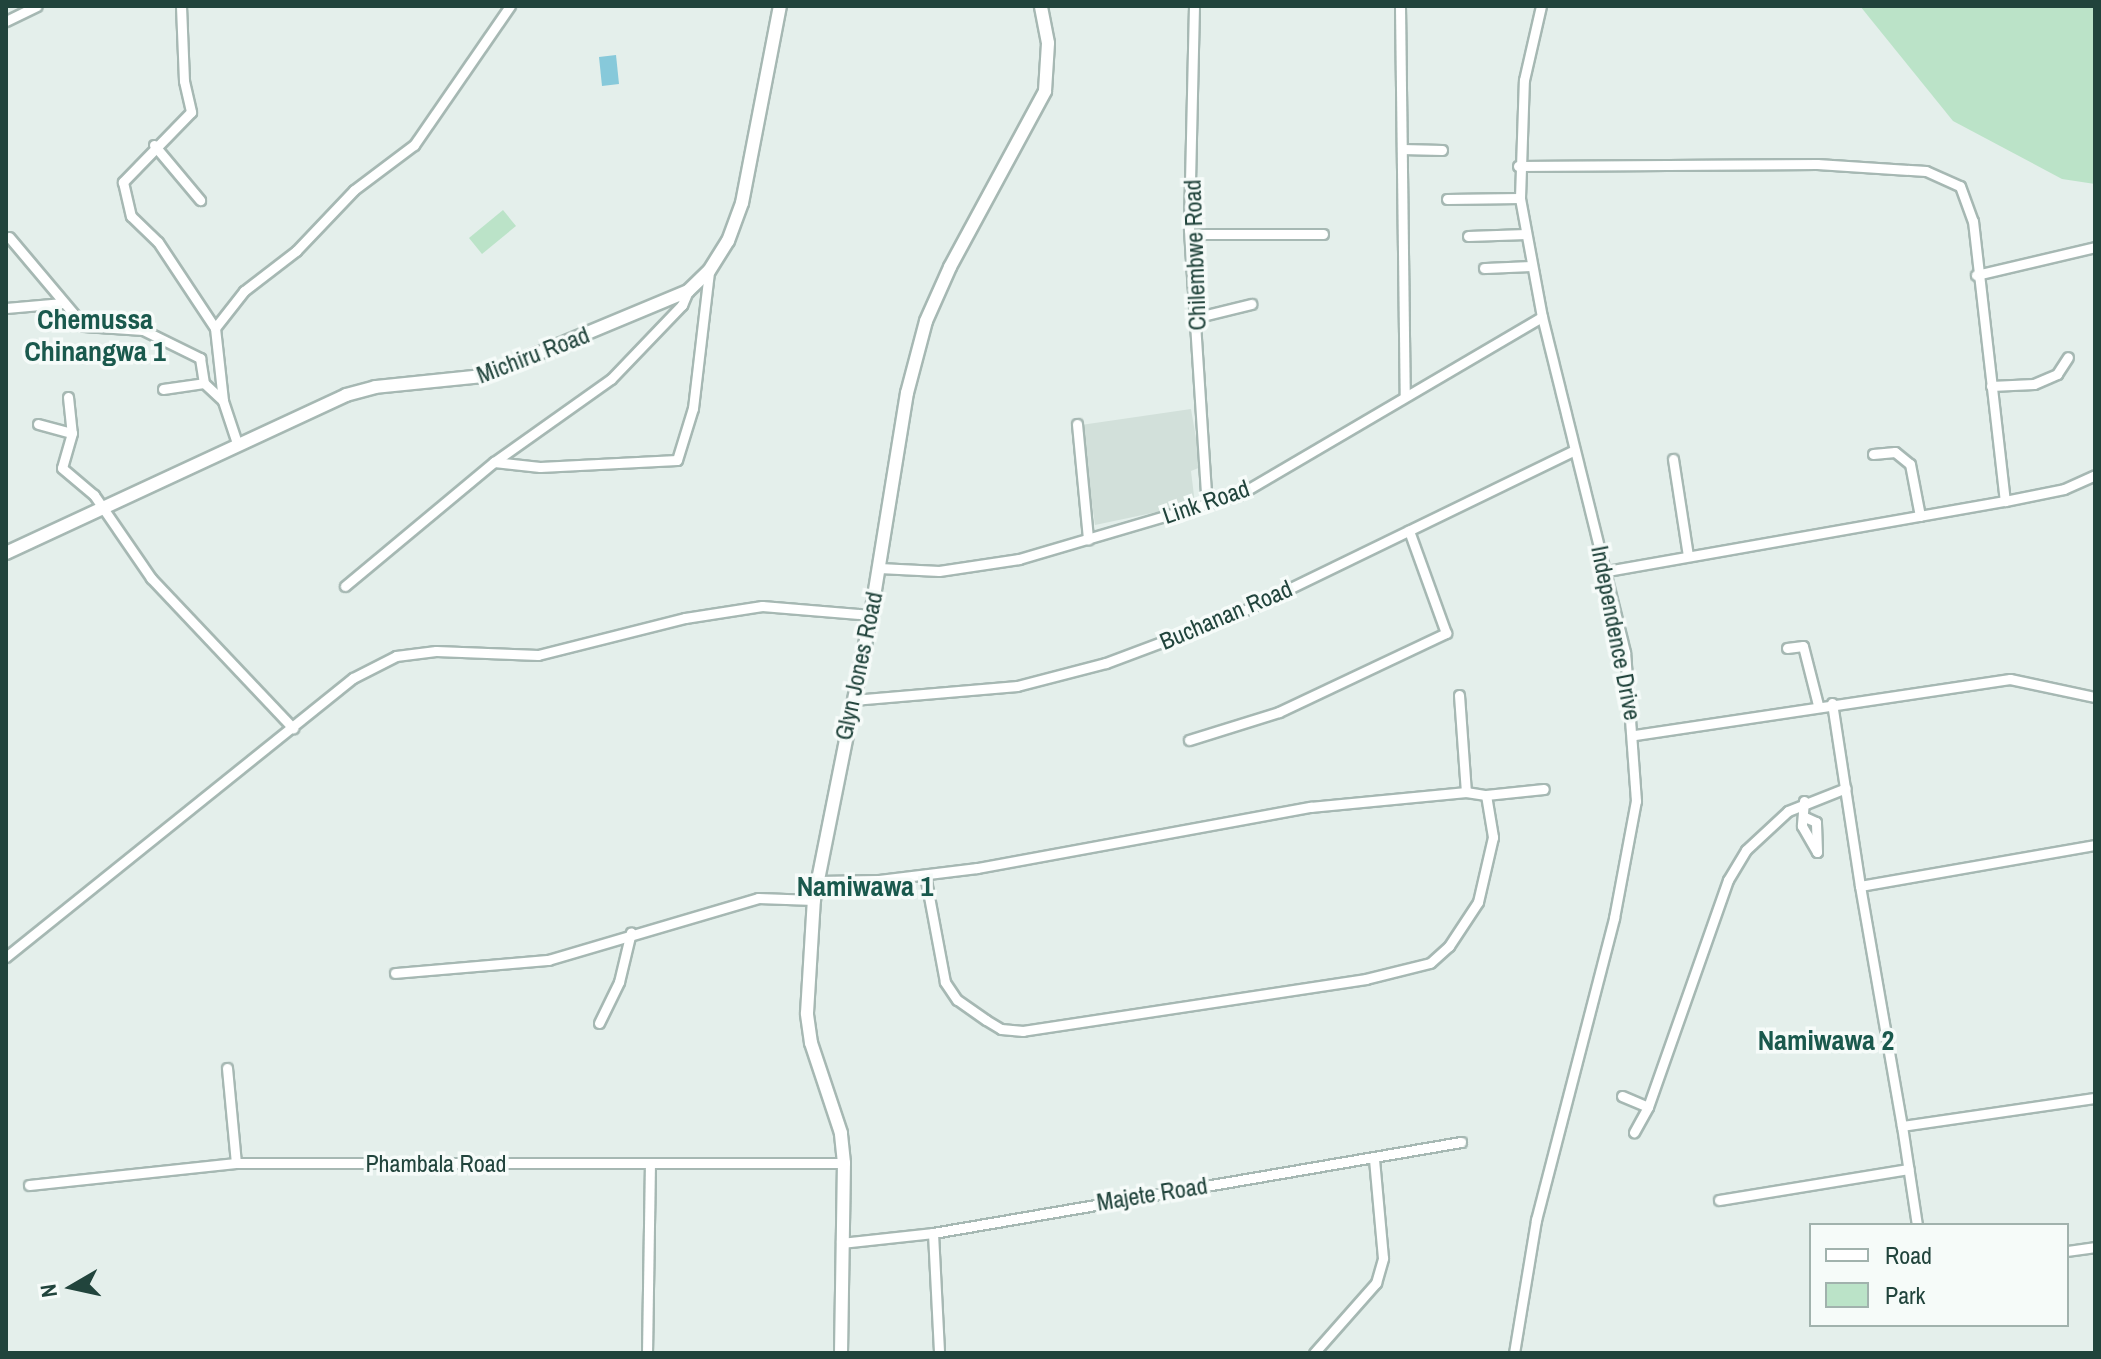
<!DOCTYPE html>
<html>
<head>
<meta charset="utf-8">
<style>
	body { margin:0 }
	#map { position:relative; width:2101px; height:1359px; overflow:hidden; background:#e4efeb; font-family:"Archivo Narrow",sans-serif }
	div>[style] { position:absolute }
	.built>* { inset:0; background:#d2e0da }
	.green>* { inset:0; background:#bbe3c8 }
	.water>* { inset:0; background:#87c9da }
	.roads { filter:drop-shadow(2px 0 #a6b8b3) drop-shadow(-2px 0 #a6b8b3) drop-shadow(0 2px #a6b8b3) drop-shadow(0 -2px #a6b8b3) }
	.minor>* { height:9px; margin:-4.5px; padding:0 4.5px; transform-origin:4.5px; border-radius:4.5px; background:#fff }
	.tertiary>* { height:12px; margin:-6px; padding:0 6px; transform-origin:6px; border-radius:6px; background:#fff }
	span { translate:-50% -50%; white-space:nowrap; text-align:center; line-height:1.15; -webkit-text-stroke:7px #f6fbf9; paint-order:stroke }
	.street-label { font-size:24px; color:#21443c }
	.quarter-label { font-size:28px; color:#1a594d; font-weight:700 }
	.frame { position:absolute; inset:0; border:8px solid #21443c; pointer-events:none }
	.legend { position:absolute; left:1809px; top:1223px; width:260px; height:104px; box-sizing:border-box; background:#f6fbf9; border:2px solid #a1b2ad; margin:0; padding:10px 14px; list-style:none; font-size:24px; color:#21443c }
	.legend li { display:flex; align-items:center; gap:16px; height:40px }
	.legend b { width:40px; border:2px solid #a1b2ad }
	.north { position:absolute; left:32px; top:1247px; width:80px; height:80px; -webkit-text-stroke:6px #f6fbf9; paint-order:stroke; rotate:261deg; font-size:22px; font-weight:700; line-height:32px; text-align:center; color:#21443c }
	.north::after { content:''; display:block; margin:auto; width:28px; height:36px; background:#21443c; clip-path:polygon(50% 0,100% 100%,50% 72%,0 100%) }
</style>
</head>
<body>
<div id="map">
	<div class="built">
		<i style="clip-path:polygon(1191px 409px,1201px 467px,1191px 471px,1195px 504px,1095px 525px,1081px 425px)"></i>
	</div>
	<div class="green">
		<i style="clip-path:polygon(1860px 6px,2095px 6px,2095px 184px,2062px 179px,1953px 121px)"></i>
		<i style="clip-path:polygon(503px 210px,516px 226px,482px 254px,469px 238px)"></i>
	</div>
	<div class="water">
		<i style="clip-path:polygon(616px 55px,619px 84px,602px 86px,599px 57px)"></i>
	</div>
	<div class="roads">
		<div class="minor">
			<i style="left:181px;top:6px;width:75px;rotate:87.7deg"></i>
			<i style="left:184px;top:81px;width:32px;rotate:77deg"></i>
			<i style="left:191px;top:112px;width:98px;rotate:134.2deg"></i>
			<i style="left:123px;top:182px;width:35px;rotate:77deg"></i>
			<i style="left:131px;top:216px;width:37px;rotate:44deg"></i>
			<i style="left:158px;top:242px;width:103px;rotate:56.5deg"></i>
			<i style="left:215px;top:328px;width:73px;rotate:83.7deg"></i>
			<i style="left:1194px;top:6px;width:224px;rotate:91.3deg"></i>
			<i style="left:1189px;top:230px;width:276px;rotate:86.3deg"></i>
			<i style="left:1400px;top:6px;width:390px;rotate:89.3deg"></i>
			<i style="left:6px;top:21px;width:34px;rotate:-26deg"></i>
			<i style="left:154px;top:145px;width:72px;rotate:50.1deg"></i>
			<i style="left:1402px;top:149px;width:40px;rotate:1.4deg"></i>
			<i style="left:1518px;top:166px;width:299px;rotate:-0.4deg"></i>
			<i style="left:1817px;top:164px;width:109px;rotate:3.7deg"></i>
			<i style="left:1926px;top:171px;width:37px;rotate:24deg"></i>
			<i style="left:1960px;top:186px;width:37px;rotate:70deg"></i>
			<i style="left:1973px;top:221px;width:282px;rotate:83.5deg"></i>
			<i style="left:1447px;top:199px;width:73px;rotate:-0.8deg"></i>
			<i style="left:1190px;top:234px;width:133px"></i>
			<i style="left:1468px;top:236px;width:58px;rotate:-2deg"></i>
			<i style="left:9px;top:237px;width:116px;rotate:49.9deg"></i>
			<i style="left:84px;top:326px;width:59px;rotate:3.9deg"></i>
			<i style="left:143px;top:330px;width:64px;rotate:26.2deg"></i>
			<i style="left:200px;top:358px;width:25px;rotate:81deg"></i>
			<i style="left:204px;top:383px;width:26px;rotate:43deg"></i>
			<i style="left:223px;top:401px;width:44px;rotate:71.6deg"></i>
			<i style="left:1484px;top:268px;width:48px;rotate:-2.4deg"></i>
			<i style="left:1976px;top:275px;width:122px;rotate:-13.2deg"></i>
			<i style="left:6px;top:308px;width:57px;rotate:-5deg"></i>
			<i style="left:1198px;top:317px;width:55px;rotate:-13.8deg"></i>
			<i style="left:215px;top:328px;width:47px;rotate:-51.9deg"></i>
			<i style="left:244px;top:291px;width:66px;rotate:-37.6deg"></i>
			<i style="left:296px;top:251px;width:84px;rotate:-46.4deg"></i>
			<i style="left:354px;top:190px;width:75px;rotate:-36.9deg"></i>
			<i style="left:414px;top:145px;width:169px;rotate:-55.4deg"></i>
			<i style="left:1991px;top:386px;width:43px;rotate:-2.7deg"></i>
			<i style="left:2034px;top:384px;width:25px;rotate:-23deg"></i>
			<i style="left:2057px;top:374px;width:20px;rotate:-57deg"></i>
			<i style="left:163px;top:389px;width:41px;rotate:-8.3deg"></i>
			<i style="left:68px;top:397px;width:36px;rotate:84deg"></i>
			<i style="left:72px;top:433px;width:36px;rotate:106deg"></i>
			<i style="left:62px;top:468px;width:42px;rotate:40.2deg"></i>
			<i style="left:94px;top:495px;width:101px;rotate:55.5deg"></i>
			<i style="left:151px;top:578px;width:207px;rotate:46.6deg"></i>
			<i style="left:38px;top:424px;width:35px;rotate:15deg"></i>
			<i style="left:1077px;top:424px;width:116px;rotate:84.5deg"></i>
			<i style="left:1873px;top:454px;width:22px;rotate:-5deg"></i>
			<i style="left:1895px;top:452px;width:19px;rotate:39deg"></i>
			<i style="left:1910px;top:464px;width:53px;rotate:79.1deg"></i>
			<i style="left:1673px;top:459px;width:98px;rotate:81.2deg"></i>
			<i style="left:494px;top:462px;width:46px;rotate:6.2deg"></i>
			<i style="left:540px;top:467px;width:137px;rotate:-2.9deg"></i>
			<i style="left:677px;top:460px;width:54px;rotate:-72.9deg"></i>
			<i style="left:693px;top:408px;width:138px;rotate:-83.3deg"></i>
			<i style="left:879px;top:568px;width:60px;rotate:2.9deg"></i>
			<i style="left:939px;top:571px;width:81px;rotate:-8.5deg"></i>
			<i style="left:1019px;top:559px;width:230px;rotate:-16.4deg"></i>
			<i style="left:1240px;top:494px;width:350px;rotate:-30.4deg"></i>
			<i style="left:1607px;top:571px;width:404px;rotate:-10deg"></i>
			<i style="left:2005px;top:501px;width:60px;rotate:-11.5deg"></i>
			<i style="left:2064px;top:489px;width:34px;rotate:-24deg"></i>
			<i style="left:345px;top:586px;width:194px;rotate:-39.8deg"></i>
			<i style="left:494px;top:462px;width:143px;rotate:-35.4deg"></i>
			<i style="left:611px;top:379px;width:103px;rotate:-46.2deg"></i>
			<i style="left:682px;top:305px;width:15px;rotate:-67deg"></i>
			<i style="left:1787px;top:648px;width:16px;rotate:-7deg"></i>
			<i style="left:1803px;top:646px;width:61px;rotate:75.7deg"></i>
			<i style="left:1459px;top:695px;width:97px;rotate:85.9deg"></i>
			<i style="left:853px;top:700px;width:165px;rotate:-4.9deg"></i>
			<i style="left:1017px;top:686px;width:92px;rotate:-14.5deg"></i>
			<i style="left:1106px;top:663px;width:142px;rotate:-20.6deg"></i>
			<i style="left:1239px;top:613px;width:373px;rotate:-25.9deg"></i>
			<i style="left:1832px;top:703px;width:185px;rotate:81.3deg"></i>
			<i style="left:1860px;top:886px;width:239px;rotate:-9.9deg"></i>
			<i style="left:1635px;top:735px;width:379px;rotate:-8.5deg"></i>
			<i style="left:2010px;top:679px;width:87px;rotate:12deg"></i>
			<i style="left:1189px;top:740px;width:94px;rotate:-17.3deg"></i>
			<i style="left:1279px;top:712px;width:185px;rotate:-25.3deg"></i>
			<i style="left:1446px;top:633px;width:109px;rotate:-109.9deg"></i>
			<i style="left:1486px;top:795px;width:58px;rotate:-5.9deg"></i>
			<i style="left:1804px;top:801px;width:25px;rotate:95deg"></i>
			<i style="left:1802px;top:826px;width:30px;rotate:60deg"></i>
			<i style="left:1817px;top:852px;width:30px;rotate:-92deg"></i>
			<i style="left:1816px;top:822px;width:12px;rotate:-156deg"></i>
			<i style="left:818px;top:881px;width:61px;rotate:-0.9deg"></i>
			<i style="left:879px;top:880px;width:99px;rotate:-7deg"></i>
			<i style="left:977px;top:868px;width:339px;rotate:-10.4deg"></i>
			<i style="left:1310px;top:807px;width:157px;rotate:-5.5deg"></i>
			<i style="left:1466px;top:792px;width:20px;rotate:9deg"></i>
			<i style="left:1486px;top:795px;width:43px;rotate:80.5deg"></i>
			<i style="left:1493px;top:837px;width:67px;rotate:103deg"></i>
			<i style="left:1478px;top:902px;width:53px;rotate:123.4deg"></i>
			<i style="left:1449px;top:946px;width:25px;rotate:138deg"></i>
			<i style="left:1430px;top:963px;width:66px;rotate:166deg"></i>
			<i style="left:1366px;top:979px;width:347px;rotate:171.4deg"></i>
			<i style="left:1023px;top:1031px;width:22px;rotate:-175deg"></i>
			<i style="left:1001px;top:1029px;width:17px;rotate:-149deg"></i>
			<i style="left:986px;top:1020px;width:35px;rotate:-145deg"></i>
			<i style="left:957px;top:1000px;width:22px;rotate:-124deg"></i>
			<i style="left:945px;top:982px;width:109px;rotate:-100.6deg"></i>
			<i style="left:1860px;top:886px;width:244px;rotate:80.1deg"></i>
			<i style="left:1902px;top:1126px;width:195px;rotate:-8.3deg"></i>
			<i style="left:6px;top:957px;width:445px;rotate:-38.8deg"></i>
			<i style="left:353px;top:678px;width:48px;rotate:-27.1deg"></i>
			<i style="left:396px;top:656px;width:40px;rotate:-7.1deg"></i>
			<i style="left:436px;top:651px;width:102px;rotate:2.2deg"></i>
			<i style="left:538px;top:655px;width:152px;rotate:-14.1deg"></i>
			<i style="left:685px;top:618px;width:78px;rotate:-8.9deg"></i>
			<i style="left:762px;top:606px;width:109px;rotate:4.7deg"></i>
			<i style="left:395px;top:973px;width:154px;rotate:-4.9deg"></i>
			<i style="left:548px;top:960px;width:219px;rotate:-16.4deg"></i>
			<i style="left:758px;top:898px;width:56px;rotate:2deg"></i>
			<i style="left:599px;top:1023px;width:46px;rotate:-64deg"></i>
			<i style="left:619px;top:982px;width:51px;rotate:-76.5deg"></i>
			<i style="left:227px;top:1068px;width:95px;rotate:84.6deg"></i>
			<i style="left:1622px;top:1096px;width:28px;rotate:23deg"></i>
			<i style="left:1648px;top:1107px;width:29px;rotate:119deg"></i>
			<i style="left:1648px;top:1107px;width:241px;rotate:-70.6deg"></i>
			<i style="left:1728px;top:880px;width:35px;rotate:-59deg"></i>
			<i style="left:1746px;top:850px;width:57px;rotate:-42.9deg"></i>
			<i style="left:1788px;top:811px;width:62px;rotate:-21.6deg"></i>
			<i style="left:1902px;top:1126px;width:100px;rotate:81.4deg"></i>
			<i style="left:29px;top:1185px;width:208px;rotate:-6.1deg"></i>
			<i style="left:236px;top:1163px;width:608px"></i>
			<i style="left:1719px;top:1200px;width:192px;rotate:-9.3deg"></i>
			<i style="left:933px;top:1233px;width:120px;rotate:87.1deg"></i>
			<i style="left:841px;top:1243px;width:93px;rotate:-6.2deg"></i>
			<i style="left:933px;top:1233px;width:536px;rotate:-9.78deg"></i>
			<i style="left:2067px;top:1251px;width:28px;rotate:-8deg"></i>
			<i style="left:647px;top:1353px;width:190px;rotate:-89.1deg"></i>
			<i style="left:1314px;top:1353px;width:94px;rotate:-48.5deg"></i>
			<i style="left:1376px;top:1283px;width:26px;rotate:-74deg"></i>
			<i style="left:1383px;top:1258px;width:98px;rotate:-95.2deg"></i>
			<i style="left:1514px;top:1353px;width:135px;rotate:-80.6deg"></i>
			<i style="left:1536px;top:1220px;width:312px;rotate:-75.5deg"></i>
			<i style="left:1614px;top:918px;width:119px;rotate:-79.4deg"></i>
			<i style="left:1636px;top:801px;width:149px;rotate:-94.2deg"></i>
			<i style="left:1625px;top:652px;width:345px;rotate:-103.9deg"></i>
			<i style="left:1542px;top:317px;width:121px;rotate:-100.5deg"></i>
			<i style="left:1520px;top:198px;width:118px;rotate:-88.1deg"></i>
			<i style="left:1524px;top:80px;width:76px;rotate:-77.1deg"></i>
		</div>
		<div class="tertiary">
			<i style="left:6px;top:553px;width:375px;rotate:-24.9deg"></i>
			<i style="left:346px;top:395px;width:30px;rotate:-15deg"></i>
			<i style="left:375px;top:387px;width:110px;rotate:-5.8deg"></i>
			<i style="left:484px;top:376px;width:221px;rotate:-22.6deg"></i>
			<i style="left:688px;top:291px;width:29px;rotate:-44deg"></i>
			<i style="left:709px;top:271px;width:36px;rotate:-58deg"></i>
			<i style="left:728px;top:241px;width:40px;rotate:-69.8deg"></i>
			<i style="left:742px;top:203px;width:201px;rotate:-79.1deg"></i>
			<i style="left:841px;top:1353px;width:190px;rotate:-89.1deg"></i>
			<i style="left:844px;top:1163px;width:30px;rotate:-96deg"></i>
			<i style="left:841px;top:1133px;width:95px;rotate:-108.4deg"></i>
			<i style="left:811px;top:1043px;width:30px;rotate:-98deg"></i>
			<i style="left:807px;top:1013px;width:113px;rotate:-86.5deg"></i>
			<i style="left:814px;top:900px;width:291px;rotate:-78.7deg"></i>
			<i style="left:871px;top:615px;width:225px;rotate:-80.8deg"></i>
			<i style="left:907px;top:393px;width:74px;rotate:-75.2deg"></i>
			<i style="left:926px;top:321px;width:59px;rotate:-66deg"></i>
			<i style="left:950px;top:267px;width:200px;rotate:-61.6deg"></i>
			<i style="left:1045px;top:91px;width:48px;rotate:-86.4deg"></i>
			<i style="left:1048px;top:43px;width:38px;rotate:-101deg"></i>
		</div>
	</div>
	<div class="street-label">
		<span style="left:1195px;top:255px;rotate:-92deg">Chilembwe Road</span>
		<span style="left:533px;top:355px;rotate:-21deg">Michiru Road</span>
		<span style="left:1206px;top:502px;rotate:-19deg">Link Road</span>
		<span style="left:1226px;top:615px;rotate:-23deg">Buchanan Road</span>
		<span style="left:1616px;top:633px;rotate:79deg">Independence Drive</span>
		<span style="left:859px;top:666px;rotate:-78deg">Glyn Jones Road</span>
		<span style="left:436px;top:1164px">Phambala Road</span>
		<span style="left:1152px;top:1194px;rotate:-9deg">Majete Road</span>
	</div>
	<div class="quarter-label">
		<span style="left:95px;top:335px">Chemussa<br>Chinangwa 1</span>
		<span style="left:865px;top:886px">Namiwawa 1</span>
		<span style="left:1826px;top:1040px">Namiwawa 2</span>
	</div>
	<div class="frame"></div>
	<ul class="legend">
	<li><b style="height:10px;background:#fff"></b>Road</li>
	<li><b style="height:22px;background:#bbe3c8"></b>Park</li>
	</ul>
	<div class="north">N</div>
</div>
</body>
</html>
